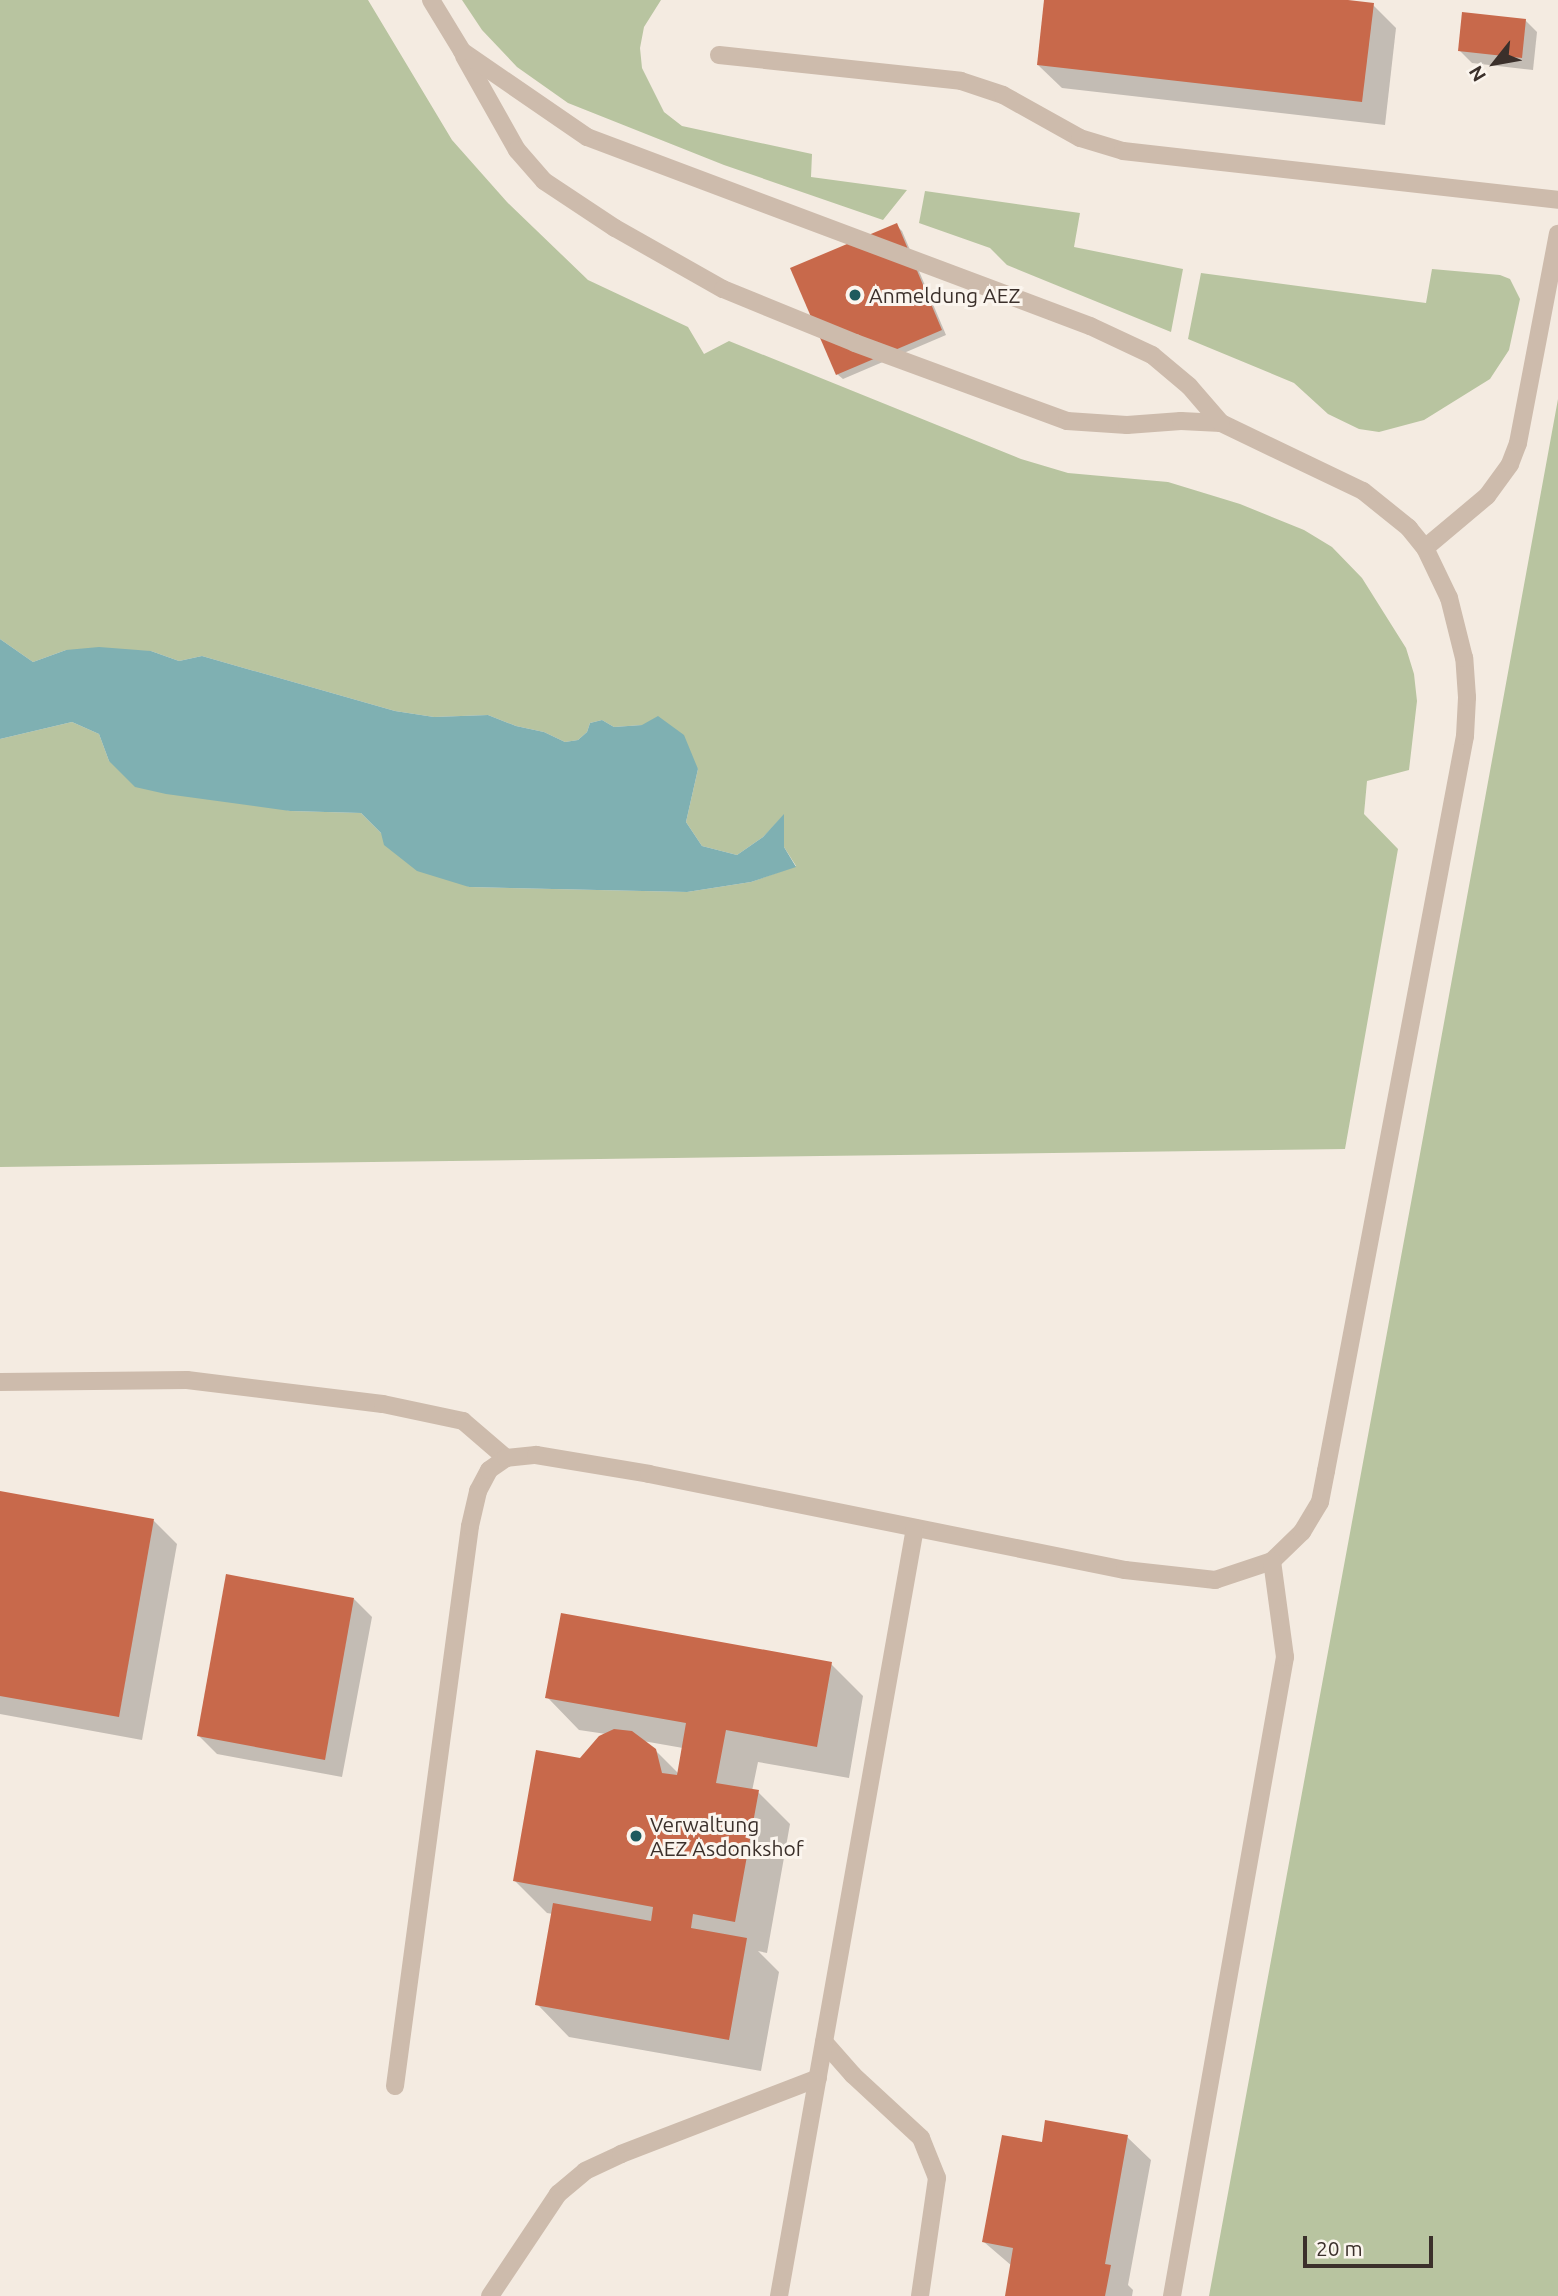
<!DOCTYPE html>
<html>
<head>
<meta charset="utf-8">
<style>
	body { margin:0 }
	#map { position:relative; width:1558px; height:2296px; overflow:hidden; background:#f4ebe1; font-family:Ubuntu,sans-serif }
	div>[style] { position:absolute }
	.green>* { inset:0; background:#b8c4a0 }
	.water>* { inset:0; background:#7fb0b2 }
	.shadow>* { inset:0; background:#0003 }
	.building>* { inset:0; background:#c8694b }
	.service>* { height:18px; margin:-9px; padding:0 9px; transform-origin:9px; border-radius:9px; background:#cdbbac }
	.minor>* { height:18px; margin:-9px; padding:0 9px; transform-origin:9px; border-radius:9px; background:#cdbbac }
	.dots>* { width:19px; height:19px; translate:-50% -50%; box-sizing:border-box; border:4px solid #fbf5ee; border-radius:50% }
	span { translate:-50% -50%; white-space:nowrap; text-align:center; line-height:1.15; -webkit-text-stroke:6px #fbf5ee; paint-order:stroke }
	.poi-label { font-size:21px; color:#3b302b }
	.left { translate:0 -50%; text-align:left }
	.north { position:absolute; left:1460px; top:28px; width:70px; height:70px; -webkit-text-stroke:5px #fbf5ee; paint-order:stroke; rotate:239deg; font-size:19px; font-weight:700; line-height:28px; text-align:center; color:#3b302b }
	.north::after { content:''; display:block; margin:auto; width:24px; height:32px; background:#3b302b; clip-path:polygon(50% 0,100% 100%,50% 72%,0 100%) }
	.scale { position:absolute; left:1303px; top:2236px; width:130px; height:32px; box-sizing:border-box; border:4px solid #3b302b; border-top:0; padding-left:9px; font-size:21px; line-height:24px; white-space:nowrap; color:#3b302b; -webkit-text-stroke:5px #fbf5ee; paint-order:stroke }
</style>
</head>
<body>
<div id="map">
	<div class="green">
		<i style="clip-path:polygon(0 0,368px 0,452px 140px,507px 202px,588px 280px,688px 327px,704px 354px,729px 341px,1021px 459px,1068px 473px,1168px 482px,1240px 504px,1304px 530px,1332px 547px,1362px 578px,1406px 648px,1414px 674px,1417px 701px,1409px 770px,1367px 781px,1364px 814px,1398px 849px,1345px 1149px,0 1167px,0 739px,72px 722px,99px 734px,109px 761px,290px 811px,361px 813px,381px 833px,469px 887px,687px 892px,751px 882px,796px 866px,784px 847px,784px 815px,763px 837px,737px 855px,702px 846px,686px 822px,698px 769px,642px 725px,614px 727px,602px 720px,590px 723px,587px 732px,578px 740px,565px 742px,544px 732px,516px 726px,488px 715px,434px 717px,395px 711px,202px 656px,179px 661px,151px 651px,66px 650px,33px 662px,0 639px)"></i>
		<i style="clip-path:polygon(462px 0,661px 0,644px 27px,640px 48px,642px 68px,664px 112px,682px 126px,812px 154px,811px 177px,907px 190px,883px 220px,724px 165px,568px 103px,517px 67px,482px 30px)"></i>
		<i style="clip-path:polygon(925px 191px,1080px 213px,1074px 247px,1183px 269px,1171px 332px,1007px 265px,990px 248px,919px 223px)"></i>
		<i style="clip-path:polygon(1432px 269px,1500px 275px,1510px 279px,1520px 299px,1509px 350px,1490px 379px,1424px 420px,1379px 432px,1359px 429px,1328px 414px,1294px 383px,1188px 339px,1201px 273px,1426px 303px)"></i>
		<i style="clip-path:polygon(1558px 399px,1558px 2296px,1209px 2296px,1420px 1154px)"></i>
	</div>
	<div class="water">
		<i style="clip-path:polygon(0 639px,33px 662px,66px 650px,99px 647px,151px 651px,179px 661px,202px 656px,395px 711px,434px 717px,488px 715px,516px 726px,544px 732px,565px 742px,578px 740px,587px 732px,590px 723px,602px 720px,614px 727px,642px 725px,658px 716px,684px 735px,698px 769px,686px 822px,702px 846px,737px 855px,763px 837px,784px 814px,784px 847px,796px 867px,751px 882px,687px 892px,469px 887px,417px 871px,384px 845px,381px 833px,361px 813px,290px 811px,166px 794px,135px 787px,109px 761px,99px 734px,72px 722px,0 739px)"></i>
	</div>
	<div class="shadow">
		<i style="clip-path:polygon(1046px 0,1332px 0,1373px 5px,1396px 28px,1385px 125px,1062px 88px,1038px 65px)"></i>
		<i style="clip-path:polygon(1525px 20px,1537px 32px,1533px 70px,1472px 63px,1460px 51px)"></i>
		<i style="clip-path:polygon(896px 225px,902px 231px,946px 335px,843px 379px,837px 374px)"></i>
		<i style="clip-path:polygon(0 1493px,154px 1521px,177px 1544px,142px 1740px,0 1714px)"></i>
		<i style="clip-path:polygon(354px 1599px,372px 1617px,342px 1777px,217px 1754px,199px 1736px)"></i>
		<i style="clip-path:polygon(evenodd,831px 1664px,863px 1696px,849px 1778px,758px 1762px,752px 1791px,758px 1792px,790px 1824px,767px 1953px,758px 1951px,779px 1972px,761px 2071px,569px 2037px,537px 2004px,553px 1914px,547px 1913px,515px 1881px,581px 1760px,606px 1734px,579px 1730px,547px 1697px,831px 1664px,643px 1741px,683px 1748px,679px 1774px,655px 1750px,643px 1741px)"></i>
		<i style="clip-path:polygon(1127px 2137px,1151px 2160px,1128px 2285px,1133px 2290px,1132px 2296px,1007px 2296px,1012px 2266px,984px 2242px)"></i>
	</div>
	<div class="building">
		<i style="clip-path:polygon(1044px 0,1348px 0,1374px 3px,1362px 102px,1037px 65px)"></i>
		<i style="clip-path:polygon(1462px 12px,1526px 19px,1522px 58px,1458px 51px)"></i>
		<i style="clip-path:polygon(897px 223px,942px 330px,836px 375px,790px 268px)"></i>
		<i style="clip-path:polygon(0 1491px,154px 1519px,119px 1717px,0 1696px)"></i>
		<i style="clip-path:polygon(226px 1574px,354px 1598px,325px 1760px,197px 1736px)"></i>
		<i style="clip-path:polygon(561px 1613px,832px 1662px,817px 1747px,726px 1730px,716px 1783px,759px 1790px,735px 1922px,693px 1914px,691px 1928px,747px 1938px,729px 2040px,535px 2005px,553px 1903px,651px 1921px,653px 1907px,513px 1881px,536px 1750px,580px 1758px,599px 1736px,614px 1729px,632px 1731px,656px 1749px,662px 1773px,677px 1775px,686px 1723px,545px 1698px)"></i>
		<i style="clip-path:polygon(1045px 2120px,1128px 2135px,1105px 2264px,1111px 2265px,1105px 2296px,1005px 2296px,1013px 2248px,982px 2242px,1002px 2135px,1042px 2142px)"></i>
	</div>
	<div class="service">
		<i style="left:719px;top:55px;width:243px;rotate:6.1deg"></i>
		<i style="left:961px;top:81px;width:44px;rotate:18.4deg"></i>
		<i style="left:1003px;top:95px;width:88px;rotate:29.2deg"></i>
		<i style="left:1080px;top:138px;width:45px;rotate:16.8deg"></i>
		<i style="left:1123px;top:151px;width:438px;rotate:6.4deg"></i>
		<i style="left:464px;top:56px;width:108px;rotate:60.6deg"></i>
		<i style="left:517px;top:150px;width:41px;rotate:48.9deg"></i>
		<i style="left:544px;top:181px;width:85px;rotate:33.5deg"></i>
		<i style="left:615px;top:228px;width:124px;rotate:29.5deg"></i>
		<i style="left:723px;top:289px;width:143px;rotate:22.2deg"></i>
		<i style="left:855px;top:343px;width:226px;rotate:20.2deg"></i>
		<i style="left:1067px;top:421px;width:60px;rotate:3.8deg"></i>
		<i style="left:1127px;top:425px;width:54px;rotate:-4.2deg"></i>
		<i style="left:1181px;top:421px;width:40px;rotate:2.9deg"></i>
		<i style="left:1425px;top:548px;width:81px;rotate:-40deg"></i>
		<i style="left:1487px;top:496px;width:39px;rotate:-54deg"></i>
		<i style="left:1510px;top:464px;width:22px;rotate:-69deg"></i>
		<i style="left:1518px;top:443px;width:213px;rotate:-79.2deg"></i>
		<i style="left:0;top:1382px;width:187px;rotate:-0.6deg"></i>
		<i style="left:187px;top:1380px;width:197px;rotate:7deg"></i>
		<i style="left:383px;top:1404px;width:82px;rotate:12deg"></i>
		<i style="left:463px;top:1421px;width:57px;rotate:40.7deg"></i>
		<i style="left:824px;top:2042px;width:44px;rotate:48.7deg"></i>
		<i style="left:853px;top:2075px;width:93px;rotate:42.8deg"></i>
		<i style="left:921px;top:2138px;width:43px;rotate:68.2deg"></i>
		<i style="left:937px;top:2178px;width:119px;rotate:98.2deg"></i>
		<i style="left:395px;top:2086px;width:565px;rotate:-82.37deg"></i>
		<i style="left:470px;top:1526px;width:36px;rotate:-77deg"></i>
		<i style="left:478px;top:1491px;width:24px;rotate:-62deg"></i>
		<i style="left:489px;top:1470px;width:21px;rotate:-35deg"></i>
		<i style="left:506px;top:1458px;width:30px;rotate:-6deg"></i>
		<i style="left:536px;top:1455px;width:115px;rotate:9.5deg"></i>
		<i style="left:649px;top:1474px;width:486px;rotate:11.4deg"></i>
		<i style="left:1125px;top:1570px;width:91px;rotate:6.3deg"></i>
		<i style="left:1215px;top:1580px;width:60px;rotate:-18.4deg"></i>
		<i style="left:1272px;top:1561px;width:42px;rotate:-44deg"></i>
		<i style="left:1302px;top:1532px;width:35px;rotate:-59deg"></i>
		<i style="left:1320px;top:1502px;width:32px;rotate:-79deg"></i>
		<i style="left:1326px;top:1471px;width:748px;rotate:-79.29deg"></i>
		<i style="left:1465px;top:736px;width:39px;rotate:-87deg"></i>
		<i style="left:1467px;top:697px;width:39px;rotate:-94deg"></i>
		<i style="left:1464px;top:658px;width:62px;rotate:-104deg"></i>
		<i style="left:1449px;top:598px;width:55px;rotate:-115.6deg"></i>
		<i style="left:1425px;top:548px;width:26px;rotate:-129deg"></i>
		<i style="left:1409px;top:528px;width:59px;rotate:-141.2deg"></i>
		<i style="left:1363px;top:491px;width:157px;rotate:-154.4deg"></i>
		<i style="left:1221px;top:423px;width:49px;rotate:-130.9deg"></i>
		<i style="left:1189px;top:386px;width:48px;rotate:-140deg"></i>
		<i style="left:1152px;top:355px;width:68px;rotate:-154.9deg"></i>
		<i style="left:1090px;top:326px;width:537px;rotate:-159.41deg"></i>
		<i style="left:587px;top:137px;width:152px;rotate:-145.5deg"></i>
		<i style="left:490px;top:2296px;width:123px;rotate:-56.3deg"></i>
		<i style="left:558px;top:2194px;width:35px;rotate:-40deg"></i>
		<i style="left:585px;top:2171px;width:40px;rotate:-25deg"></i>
		<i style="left:621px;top:2154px;width:211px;rotate:-21.1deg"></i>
		<i style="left:779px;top:2296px;width:780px;rotate:-79.96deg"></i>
		<i style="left:1172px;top:2296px;width:649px;rotate:-79.97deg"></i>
		<i style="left:1285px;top:1657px;width:97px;rotate:-97.7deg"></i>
	</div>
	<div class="minor">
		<i style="left:431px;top:0;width:60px;rotate:58.7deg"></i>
	</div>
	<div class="dots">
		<i style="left:855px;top:295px;background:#1f5a5e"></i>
		<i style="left:636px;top:1836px;background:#1f5a5e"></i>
	</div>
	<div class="poi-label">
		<span class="left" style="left:869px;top:295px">Anmeldung AEZ</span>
		<span class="left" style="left:650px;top:1836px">Verwaltung<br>AEZ Asdonkshof</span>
	</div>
	<div class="north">N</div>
	<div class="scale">20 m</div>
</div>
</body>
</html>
